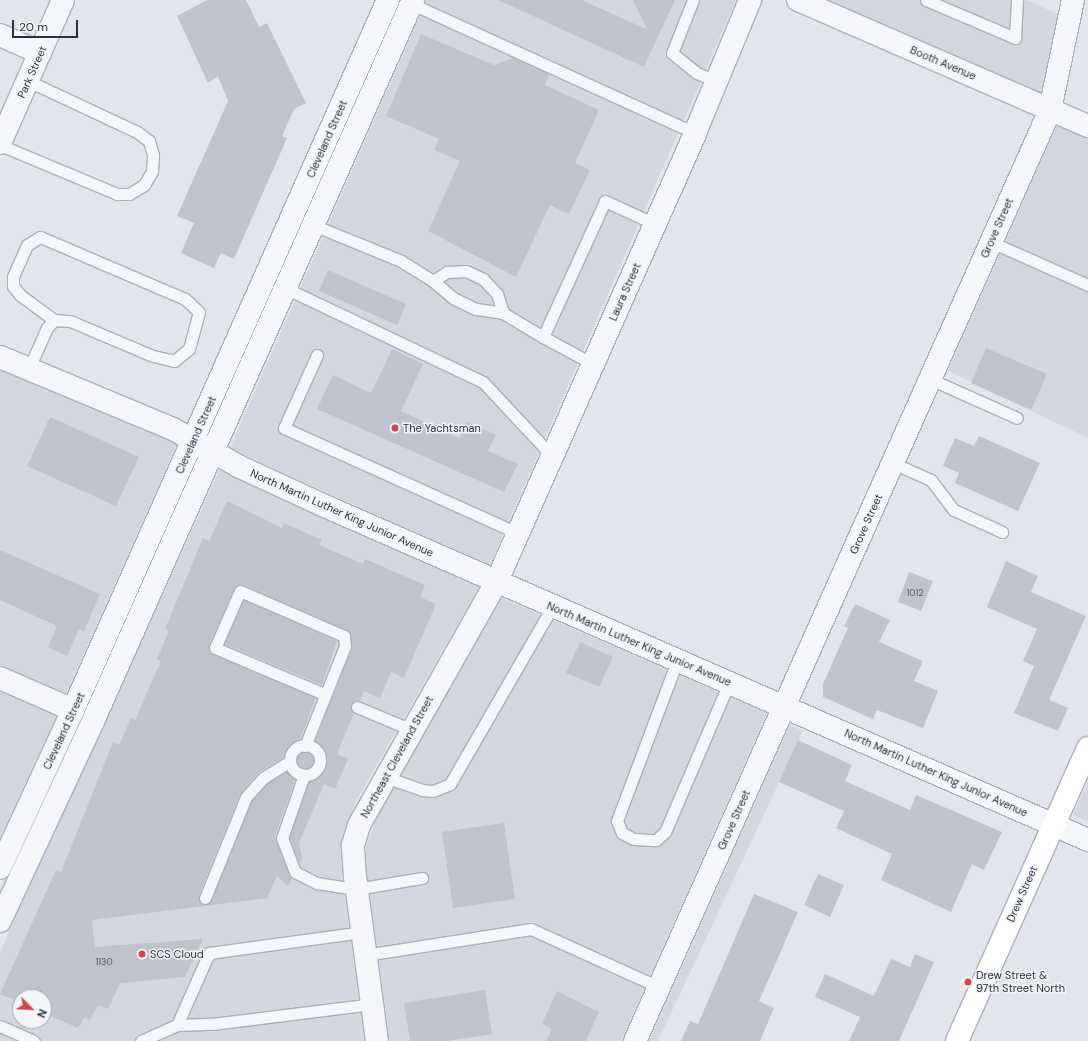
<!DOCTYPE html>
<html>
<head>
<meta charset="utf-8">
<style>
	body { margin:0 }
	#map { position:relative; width:1088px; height:1041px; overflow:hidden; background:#e2e5eb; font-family:"DM Sans",sans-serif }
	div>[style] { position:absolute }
	.built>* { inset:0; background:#d4d7e0 }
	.building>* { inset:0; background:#bfc3ce }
	.roads { filter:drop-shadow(1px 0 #abafb9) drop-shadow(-1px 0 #abafb9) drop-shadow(0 1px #abafb9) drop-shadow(0 -1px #abafb9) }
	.service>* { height:11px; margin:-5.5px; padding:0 5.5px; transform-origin:5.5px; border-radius:5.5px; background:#f5f6f9 }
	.service>.ring { margin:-5.5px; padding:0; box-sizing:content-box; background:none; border:11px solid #f5f6f9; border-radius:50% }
	.minor>* { height:22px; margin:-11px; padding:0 11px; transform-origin:11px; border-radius:11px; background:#f5f6f9 }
	.tertiary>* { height:22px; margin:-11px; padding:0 11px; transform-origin:11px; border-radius:11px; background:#f5f6f9 }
	.secondary>* { height:22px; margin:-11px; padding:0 11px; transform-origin:11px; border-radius:11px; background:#fff }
	.dots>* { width:11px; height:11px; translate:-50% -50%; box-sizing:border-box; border:2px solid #f2f4f8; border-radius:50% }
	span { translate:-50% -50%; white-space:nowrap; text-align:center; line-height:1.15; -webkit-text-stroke:3px #f2f4f8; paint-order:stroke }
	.number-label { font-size:9px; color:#4f5566 }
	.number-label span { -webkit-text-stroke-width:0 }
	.street-label { font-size:11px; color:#2a3043 }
	.poi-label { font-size:11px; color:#2a3043 }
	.left { translate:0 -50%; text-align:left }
	.north { position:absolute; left:12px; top:989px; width:40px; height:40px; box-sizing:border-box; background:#f2f4f8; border:1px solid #a2a6b0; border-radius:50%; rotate:114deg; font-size:11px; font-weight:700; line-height:16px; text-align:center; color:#2a3043 }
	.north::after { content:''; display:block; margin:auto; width:14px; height:18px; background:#d1474c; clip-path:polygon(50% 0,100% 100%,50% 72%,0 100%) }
	.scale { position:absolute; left:12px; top:20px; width:66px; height:18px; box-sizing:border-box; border:2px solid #2a3043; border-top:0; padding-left:5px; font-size:12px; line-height:14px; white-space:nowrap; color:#2a3043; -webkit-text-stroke:3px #f2f4f8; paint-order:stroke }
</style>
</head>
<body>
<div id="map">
	<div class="built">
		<i style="clip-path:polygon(427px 0,736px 0,489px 567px,230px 448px)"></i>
		<i style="clip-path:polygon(826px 0,1026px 0,1058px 14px,1041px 93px)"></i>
		<i style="clip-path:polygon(1057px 125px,1088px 138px,1088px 438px,948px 371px)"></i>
		<i style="clip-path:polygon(0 370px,82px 401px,177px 444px,66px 694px,0 665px)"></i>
		<i style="clip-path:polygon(evenodd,220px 469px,479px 587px,356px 801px,341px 841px,342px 878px,365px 1041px,0 1041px,0 952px,220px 469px,20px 997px,44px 997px,44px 1021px,20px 1021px,20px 997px)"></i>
		<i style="clip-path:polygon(502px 598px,767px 713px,621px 1041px,390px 1041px,367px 877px,366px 847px,379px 813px)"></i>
		<i style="clip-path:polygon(0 690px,57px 715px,0 837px)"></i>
		<i style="clip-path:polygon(790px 725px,803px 731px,658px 1041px,649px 1041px)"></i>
		<i style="clip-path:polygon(1088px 782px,1088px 821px,1073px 815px)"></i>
	</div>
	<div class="building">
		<i style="clip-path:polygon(207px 0,246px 0,259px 27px,267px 23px,306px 103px,294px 109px,282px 136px,287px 138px,234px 259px,221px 253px,214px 268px,181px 253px,194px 223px,177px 216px,228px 101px,218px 76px,208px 83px,177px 16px)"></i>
		<i style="clip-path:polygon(498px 0,582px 0,648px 30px,633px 0,675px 0,644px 67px)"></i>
		<i style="clip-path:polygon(421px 34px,494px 65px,513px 58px,549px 74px,545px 85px,599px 110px,575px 163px,590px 170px,569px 214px,550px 205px,516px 277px,428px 231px,460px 161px,434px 150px,439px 139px,386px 116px)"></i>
		<i style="clip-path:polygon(328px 270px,406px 304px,397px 325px,319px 291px)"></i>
		<i style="clip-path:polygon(986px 348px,1047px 374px,1031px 410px,971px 383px)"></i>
		<i style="clip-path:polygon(392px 349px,423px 364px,401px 411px,459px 438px,467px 422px,496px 435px,488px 451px,518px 464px,504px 492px,317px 409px,333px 375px,371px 393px)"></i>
		<i style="clip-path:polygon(50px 417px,139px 457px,116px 506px,27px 466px)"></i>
		<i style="clip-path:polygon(979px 436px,1040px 463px,1018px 511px,955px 483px,959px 473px,943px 466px,955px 438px,974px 446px)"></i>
		<i style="clip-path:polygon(evenodd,227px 501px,282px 528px,284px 523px,322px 540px,319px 545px,363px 564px,365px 559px,425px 585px,420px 597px,436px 604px,404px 678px,391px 672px,380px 698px,364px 691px,360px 701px,351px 704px,354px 713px,337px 754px,348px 759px,335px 789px,324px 784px,299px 843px,302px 858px,299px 864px,289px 838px,311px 774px,306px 768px,298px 772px,275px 836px,292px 878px,288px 886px,277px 876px,267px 898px,92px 920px,95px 947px,203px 939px,185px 977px,120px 983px,108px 1009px,98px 1005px,90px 1020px,84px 1018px,78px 1028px,44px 1013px,44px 997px,20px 997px,20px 1002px,0 994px,56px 870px,61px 872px,113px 742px,119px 745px,131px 718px,135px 720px,161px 661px,157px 659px,169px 631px,165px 629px,203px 538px,209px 541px,227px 501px,236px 585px,243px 585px,350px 632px,352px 649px,312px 749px,306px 753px,300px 751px,298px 744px,316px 698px,209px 652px,209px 645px,236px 585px,227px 501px,290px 754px,296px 758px,296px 765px,268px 783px,252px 801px,211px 901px,202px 904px,199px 895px,240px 794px,259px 772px,290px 754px)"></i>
		<i style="clip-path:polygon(0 550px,100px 594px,84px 631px,79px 629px,67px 656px,48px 647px,57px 626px,0 600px)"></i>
		<i style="clip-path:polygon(1006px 561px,1038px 576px,1031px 592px,1086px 616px,1049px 700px,1068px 708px,1058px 731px,1014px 713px,1034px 666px,1023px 661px,1037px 629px,987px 607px)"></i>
		<i style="clip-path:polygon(909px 572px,933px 581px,921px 611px,898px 602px)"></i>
		<i style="clip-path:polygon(244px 600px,337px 641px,322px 685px,224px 644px)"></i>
		<i style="clip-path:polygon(855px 604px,890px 620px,879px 642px,923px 661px,914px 681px,938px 691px,923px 728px,877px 710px,873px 719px,823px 697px,823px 684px,848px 628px,844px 626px)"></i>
		<i style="clip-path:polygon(580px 642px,613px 657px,599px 687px,566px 673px)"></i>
		<i style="clip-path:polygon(798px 740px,852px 765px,845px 781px,910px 810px,916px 795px,1002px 832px,984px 870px,972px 864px,951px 912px,881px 880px,892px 854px,836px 828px,844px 811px,779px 782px)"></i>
		<i style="clip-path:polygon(504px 823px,515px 899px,453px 908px,442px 832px)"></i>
		<i style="clip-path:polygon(818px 874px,844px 885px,830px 917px,804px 905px)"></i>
		<i style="clip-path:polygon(754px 894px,798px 912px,759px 1001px,774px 1008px,760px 1041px,681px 1041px,690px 1021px,698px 1024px)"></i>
		<i style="clip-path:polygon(915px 954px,934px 962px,899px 1041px,849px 1041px,860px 1017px,815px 997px,825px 974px,874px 996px,891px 959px,910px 967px)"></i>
		<i style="clip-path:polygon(485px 990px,492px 1034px,447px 1041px,410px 1041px,404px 1003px)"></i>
		<i style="clip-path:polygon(557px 991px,599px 1012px,586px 1041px,546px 1041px,552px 1029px,542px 1024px)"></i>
	</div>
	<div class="roads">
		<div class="service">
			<i style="left:693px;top:0;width:57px;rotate:111.6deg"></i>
			<i style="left:672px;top:53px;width:32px;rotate:39deg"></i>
			<i style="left:697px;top:73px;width:21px;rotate:23deg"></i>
			<i style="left:926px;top:0;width:97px;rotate:23.1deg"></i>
			<i style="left:1015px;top:38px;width:38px;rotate:-87deg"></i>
			<i style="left:412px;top:4px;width:311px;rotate:24.5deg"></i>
			<i style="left:0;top:145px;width:127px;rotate:22.7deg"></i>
			<i style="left:117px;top:194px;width:12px"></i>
			<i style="left:129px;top:194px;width:17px;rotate:-31deg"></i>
			<i style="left:144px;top:185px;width:16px;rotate:-60deg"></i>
			<i style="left:152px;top:171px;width:16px;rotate:-86deg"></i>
			<i style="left:153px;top:155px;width:15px;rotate:-106deg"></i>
			<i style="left:149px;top:141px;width:15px;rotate:-143deg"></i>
			<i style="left:137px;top:132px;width:120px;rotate:-154.9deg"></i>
			<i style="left:313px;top:225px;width:95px;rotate:22.2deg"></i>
			<i style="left:401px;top:261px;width:38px;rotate:32deg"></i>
			<i style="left:433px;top:281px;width:26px;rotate:40deg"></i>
			<i style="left:453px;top:298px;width:25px;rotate:26deg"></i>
			<i style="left:476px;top:309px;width:27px;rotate:8deg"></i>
			<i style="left:503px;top:313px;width:47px;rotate:31deg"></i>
			<i style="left:991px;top:242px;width:106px;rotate:23.9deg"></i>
			<i style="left:433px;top:281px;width:17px;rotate:-33deg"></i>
			<i style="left:447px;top:272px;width:19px;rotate:-3deg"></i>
			<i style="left:466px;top:271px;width:19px;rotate:25deg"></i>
			<i style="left:483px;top:279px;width:21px;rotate:47deg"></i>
			<i style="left:497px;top:294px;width:20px;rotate:72deg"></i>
			<i style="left:285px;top:288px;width:219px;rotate:25.4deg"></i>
			<i style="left:483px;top:382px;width:101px;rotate:47deg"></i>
			<i style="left:317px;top:355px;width:80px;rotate:114.3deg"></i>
			<i style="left:284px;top:428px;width:256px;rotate:24.2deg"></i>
			<i style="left:593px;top:364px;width:57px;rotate:-151.6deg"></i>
			<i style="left:543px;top:337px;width:149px;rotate:-65.5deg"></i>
			<i style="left:605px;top:201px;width:55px;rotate:24.7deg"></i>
			<i style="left:29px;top:368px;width:44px;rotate:-65.8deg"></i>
			<i style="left:47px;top:328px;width:11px;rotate:-49deg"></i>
			<i style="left:54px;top:320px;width:16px;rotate:4deg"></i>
			<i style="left:70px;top:321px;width:90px;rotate:22.9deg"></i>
			<i style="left:153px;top:356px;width:22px;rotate:13deg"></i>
			<i style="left:174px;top:361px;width:19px;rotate:-39deg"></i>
			<i style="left:189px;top:349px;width:38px;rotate:-75deg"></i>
			<i style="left:199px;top:312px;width:19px;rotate:-137deg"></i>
			<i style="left:185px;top:299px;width:158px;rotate:-156.8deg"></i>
			<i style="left:40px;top:237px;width:15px;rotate:148deg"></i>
			<i style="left:27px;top:245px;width:35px;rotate:114deg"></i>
			<i style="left:13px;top:277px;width:9px;rotate:90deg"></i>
			<i style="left:13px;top:286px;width:11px;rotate:52deg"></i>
			<i style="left:20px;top:295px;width:42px;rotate:36.3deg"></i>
			<i style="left:930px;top:379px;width:95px;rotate:24.1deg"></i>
			<i style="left:893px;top:463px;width:42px;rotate:24.1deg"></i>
			<i style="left:931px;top:480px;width:38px;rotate:53deg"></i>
			<i style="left:954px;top:510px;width:53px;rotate:24.6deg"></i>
			<i style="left:677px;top:661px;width:171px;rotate:110.6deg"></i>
			<i style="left:617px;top:821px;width:13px;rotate:67deg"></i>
			<i style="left:622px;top:833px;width:13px;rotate:27deg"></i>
			<i style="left:634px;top:839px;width:22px;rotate:3deg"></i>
			<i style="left:656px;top:840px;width:12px;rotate:-42deg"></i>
			<i style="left:665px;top:832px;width:162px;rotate:-66.8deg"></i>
			<i style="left:357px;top:707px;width:60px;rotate:22.7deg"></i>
			<i class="ring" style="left:290px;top:745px;width:19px;height:19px"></i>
			<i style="left:305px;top:746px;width:108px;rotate:-68.2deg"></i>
			<i style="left:345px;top:646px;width:10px;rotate:-96deg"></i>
			<i style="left:344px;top:636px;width:113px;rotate:-156.6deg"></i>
			<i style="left:240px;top:591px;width:62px;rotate:113.7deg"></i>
			<i style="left:215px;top:648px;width:118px;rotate:22.9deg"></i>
			<i style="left:304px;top:775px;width:67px;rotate:109.2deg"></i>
			<i style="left:282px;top:838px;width:36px;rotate:69deg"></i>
			<i style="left:295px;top:872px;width:25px;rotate:27deg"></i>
			<i style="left:317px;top:883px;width:39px;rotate:9deg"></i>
			<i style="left:356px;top:889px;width:67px;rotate:-9.5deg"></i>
			<i style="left:385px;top:777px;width:39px;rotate:19deg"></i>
			<i style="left:422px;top:790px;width:11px;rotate:5deg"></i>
			<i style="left:433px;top:791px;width:18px;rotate:-22deg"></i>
			<i style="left:450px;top:784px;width:204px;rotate:-60deg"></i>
			<i style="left:205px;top:898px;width:109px;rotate:-67.9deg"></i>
			<i style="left:246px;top:797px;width:25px;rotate:-48deg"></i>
			<i style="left:263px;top:778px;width:32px;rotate:-32deg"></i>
			<i style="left:365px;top:955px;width:168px;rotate:-8.9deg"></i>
			<i style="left:531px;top:929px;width:141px;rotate:24.4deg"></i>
			<i style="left:177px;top:1025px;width:35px;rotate:-2deg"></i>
			<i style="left:212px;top:1024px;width:161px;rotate:-7.1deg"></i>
			<i style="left:0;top:1026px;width:37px;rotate:24deg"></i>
			<i style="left:141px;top:1041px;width:39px;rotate:-24deg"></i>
			<i style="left:177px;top:1025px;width:79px;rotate:-66deg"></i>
			<i style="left:209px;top:953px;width:154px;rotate:-7.8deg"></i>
		</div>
		<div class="minor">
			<i style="left:798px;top:0;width:316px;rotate:23.5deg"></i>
			<i style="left:0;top:35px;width:44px;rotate:24.2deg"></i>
			<i style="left:0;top:143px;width:156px;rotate:-66.2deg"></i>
			<i style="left:0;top:678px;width:80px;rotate:23.7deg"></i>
			<i style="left:377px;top:1041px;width:165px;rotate:-97.6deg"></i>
			<i style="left:355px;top:877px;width:32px;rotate:-94deg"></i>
			<i style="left:353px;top:845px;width:21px;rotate:-73deg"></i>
			<i style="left:359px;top:825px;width:278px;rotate:-60.5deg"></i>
			<i style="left:496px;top:583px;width:492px;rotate:-66.1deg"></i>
			<i style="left:695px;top:133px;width:144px;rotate:-67.5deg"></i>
			<i style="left:635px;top:1041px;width:1019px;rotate:-65.97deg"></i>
			<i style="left:1050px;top:110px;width:112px;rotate:-78.2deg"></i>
		</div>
		<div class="tertiary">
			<i style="left:0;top:357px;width:187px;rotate:22.6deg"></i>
			<i style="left:173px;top:429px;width:75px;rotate:29.6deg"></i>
			<i style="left:238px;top:466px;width:98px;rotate:24.7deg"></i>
			<i style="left:327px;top:507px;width:831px;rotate:23.63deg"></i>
			<i style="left:0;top:868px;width:174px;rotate:-65.2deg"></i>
			<i style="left:73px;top:710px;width:777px;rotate:-66.07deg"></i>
			<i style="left:0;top:921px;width:223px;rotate:-65deg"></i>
			<i style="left:94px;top:719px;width:787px;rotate:-66.07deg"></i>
		</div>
		<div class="secondary">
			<i style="left:957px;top:1041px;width:321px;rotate:-65.9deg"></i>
		</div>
	</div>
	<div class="dots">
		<i style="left:395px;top:428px;background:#d1474c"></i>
		<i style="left:142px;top:954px;background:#d1474c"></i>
		<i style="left:968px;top:982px;background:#d1474c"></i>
	</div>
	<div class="number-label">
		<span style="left:915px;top:593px">1012</span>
		<span style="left:104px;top:962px">1130</span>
	</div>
	<div class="street-label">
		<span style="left:943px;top:63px;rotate:23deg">Booth Avenue</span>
		<span style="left:32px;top:72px;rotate:-66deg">Park Street</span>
		<span style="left:327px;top:139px;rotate:-66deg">Cleveland Street</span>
		<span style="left:997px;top:228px;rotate:-66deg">Grove Street</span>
		<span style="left:625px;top:292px;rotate:-66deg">Laura Street</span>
		<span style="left:196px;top:435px;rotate:-66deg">Cleveland Street</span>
		<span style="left:342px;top:513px;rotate:24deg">North Martin Luther King Junior Avenue</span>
		<span style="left:866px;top:524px;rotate:-66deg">Grove Street</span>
		<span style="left:639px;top:644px;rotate:23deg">North Martin Luther King Junior Avenue</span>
		<span style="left:64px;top:731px;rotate:-65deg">Cleveland Street</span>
		<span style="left:397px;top:757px;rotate:-61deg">Northeast Cleveland Street</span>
		<span style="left:936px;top:773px;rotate:24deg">North Martin Luther King Junior Avenue</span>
		<span style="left:734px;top:820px;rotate:-66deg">Grove Street</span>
		<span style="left:1022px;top:894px;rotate:-66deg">Drew Street</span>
	</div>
	<div class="poi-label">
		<span class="left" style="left:403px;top:428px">The Yachtsman</span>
		<span class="left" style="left:150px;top:954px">SCS Cloud</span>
		<span class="left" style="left:976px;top:982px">Drew Street &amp;<br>97th Street North</span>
	</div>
	<div class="north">N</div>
	<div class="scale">20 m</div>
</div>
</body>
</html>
